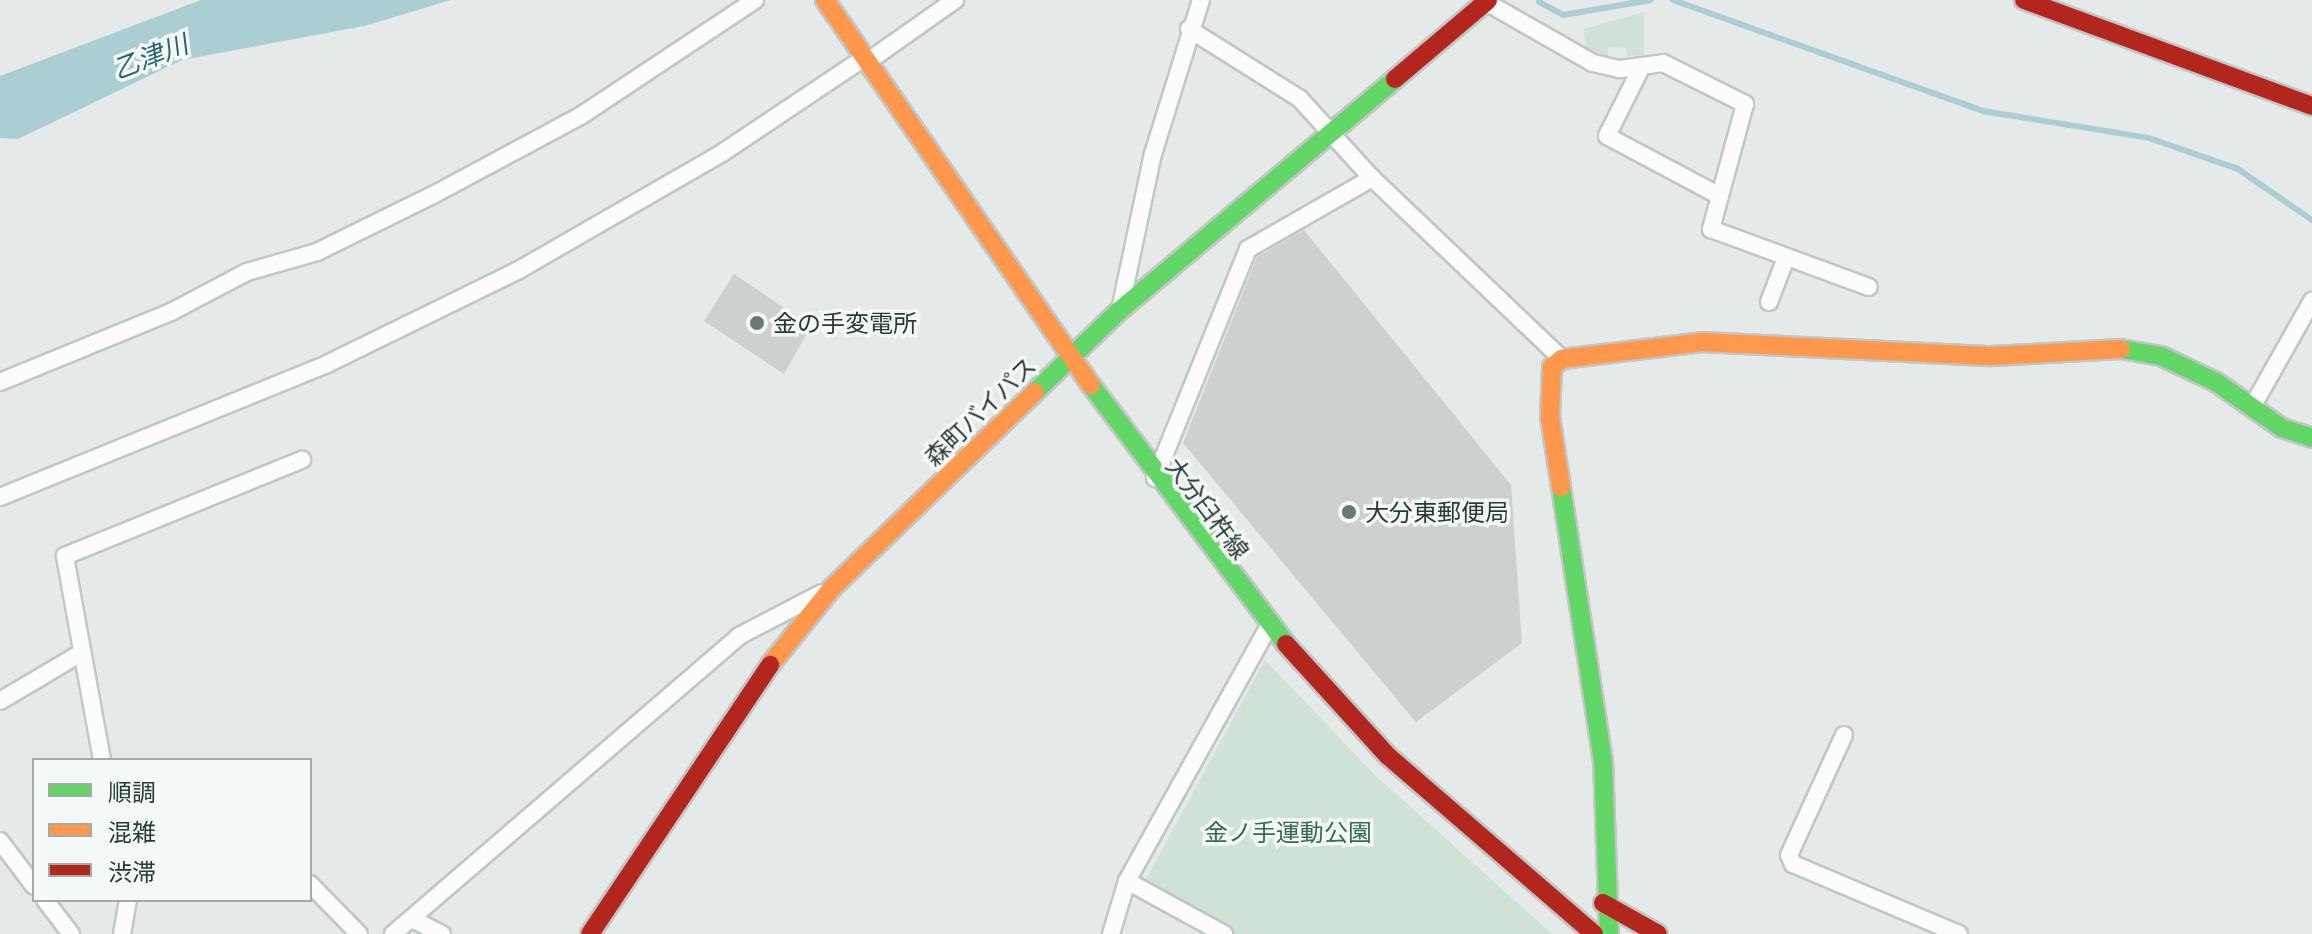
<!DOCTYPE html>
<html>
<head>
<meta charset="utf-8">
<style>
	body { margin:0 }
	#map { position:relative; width:2312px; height:934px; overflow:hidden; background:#e5e9e7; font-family:"Exo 2","Noto Sans JP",sans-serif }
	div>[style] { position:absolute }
	.green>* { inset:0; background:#d0e1d5 }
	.water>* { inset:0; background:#abced3 }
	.stream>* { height:6px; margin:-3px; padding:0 3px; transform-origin:3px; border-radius:3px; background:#abced3 }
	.building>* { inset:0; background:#ccd1cf }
	.roads { filter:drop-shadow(2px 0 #c2c6c4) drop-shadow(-2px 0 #c2c6c4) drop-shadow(0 2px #c2c6c4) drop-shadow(0 -2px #c2c6c4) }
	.street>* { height:16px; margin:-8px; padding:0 8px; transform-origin:8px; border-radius:8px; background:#fbfcfb }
	.fast>* { height:18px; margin:-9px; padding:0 9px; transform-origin:9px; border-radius:9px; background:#63d668 }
	.slow>* { height:18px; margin:-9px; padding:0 9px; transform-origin:9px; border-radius:9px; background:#ff974d }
	.jam>* { height:18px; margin:-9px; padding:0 9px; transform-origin:9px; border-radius:9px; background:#b3261e }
	.dots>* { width:22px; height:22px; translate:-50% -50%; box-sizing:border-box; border:4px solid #f4f8f6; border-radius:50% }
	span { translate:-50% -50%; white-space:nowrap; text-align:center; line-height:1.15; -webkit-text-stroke:7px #f4f8f6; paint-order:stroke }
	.poi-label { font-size:24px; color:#253b35 }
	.left { translate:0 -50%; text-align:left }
	.street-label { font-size:24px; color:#253b35 }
	.park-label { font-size:24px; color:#346d4a }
	.water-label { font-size:26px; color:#266470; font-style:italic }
	.legend { position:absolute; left:32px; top:758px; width:280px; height:144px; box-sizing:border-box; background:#f4f8f6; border:2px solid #a1aca9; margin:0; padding:10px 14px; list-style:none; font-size:24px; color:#253b35 }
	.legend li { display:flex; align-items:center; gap:16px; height:40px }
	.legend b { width:40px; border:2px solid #a1aca9 }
</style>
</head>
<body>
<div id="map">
	<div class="green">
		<i style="clip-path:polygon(1644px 12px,1644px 55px,1627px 56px,1626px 48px,1608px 47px,1608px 57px,1586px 48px,1584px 29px)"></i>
		<i style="clip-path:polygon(1265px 660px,1375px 775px,1552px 934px,1236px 934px,1144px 883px)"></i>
	</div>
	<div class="water">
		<i style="clip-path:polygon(201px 0,451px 0,364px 26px,182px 60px,18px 139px,0 138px,0 76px)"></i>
	</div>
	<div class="stream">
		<i style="left:1673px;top:0;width:329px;rotate:19.7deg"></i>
		<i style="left:1983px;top:111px;width:168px;rotate:9.2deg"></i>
		<i style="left:2149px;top:138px;width:94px;rotate:19.2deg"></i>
		<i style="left:2238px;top:169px;width:90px;rotate:34.6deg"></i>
		<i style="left:1539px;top:2px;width:27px;rotate:28deg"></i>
		<i style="left:1563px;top:15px;width:89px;rotate:-9.7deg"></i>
	</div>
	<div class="building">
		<i style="clip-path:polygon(1304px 230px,1511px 485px,1522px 643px,1416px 722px,1183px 443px,1257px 257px)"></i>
		<i style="clip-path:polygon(734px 274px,811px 326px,784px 374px,704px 321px)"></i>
	</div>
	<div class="roads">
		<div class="street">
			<i style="left:1486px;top:2px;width:123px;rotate:29.7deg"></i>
			<i style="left:1593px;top:63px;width:28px;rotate:13deg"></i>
			<i style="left:1620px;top:69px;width:43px;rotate:-7.9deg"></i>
			<i style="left:1663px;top:63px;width:92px;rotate:26.6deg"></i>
			<i style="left:1745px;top:104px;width:130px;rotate:105.2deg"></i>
			<i style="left:1711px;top:229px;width:168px;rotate:20.2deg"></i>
			<i style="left:1189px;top:29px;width:131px;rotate:32.2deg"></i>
			<i style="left:1300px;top:99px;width:107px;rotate:47.7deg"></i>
			<i style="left:1372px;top:178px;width:262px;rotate:43.6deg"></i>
			<i style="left:867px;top:62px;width:108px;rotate:-35.2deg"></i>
			<i style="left:1642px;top:66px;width:78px;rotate:116.6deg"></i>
			<i style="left:1607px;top:136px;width:128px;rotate:28deg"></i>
			<i style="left:1769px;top:302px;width:47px;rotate:-68.9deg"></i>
			<i style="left:1120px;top:310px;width:159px;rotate:-78.1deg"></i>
			<i style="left:1153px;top:154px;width:161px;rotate:-72.7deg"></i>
			<i style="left:0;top:382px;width:185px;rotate:-22.3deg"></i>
			<i style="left:171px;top:312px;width:86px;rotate:-27.8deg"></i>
			<i style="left:247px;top:272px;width:73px;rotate:-15.9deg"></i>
			<i style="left:317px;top:252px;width:129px;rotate:-26.2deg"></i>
			<i style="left:433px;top:195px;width:169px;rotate:-28.2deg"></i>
			<i style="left:582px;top:115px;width:208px;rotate:-33.6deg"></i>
			<i style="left:2252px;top:407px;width:122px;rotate:-60.5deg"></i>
			<i style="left:1155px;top:478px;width:247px;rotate:-67.9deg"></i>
			<i style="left:1248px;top:249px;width:143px;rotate:-29.8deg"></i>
			<i style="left:0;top:497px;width:353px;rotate:-22.1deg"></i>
			<i style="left:327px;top:364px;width:212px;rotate:-26.1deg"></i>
			<i style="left:517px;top:271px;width:237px;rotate:-29.9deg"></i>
			<i style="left:722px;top:153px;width:171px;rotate:-33.8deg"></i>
			<i style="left:0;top:701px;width:94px;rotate:-30.7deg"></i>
			<i style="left:1844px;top:735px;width:132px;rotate:114.6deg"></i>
			<i style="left:1789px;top:855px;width:10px;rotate:66deg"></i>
			<i style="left:1793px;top:864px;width:180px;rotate:22.9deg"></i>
			<i style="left:102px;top:760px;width:207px;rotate:-100.3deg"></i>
			<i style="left:65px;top:556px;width:256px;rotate:-22.1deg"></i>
			<i style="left:0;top:841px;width:56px;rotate:52.9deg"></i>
			<i style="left:1127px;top:881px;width:111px;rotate:28.7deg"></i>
			<i style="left:310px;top:884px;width:70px;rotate:45.6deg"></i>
			<i style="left:45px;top:900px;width:43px;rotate:52.6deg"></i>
			<i style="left:412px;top:919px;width:34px;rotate:27deg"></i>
			<i style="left:122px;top:934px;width:35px;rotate:-80deg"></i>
			<i style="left:393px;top:934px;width:457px;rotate:-40.7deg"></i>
			<i style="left:739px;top:636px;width:93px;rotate:-27.4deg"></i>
			<i style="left:1111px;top:934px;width:55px;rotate:-73.2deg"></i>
			<i style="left:1127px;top:881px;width:292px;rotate:-60.9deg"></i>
		</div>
		<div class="fast">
			<i style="left:2121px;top:349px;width:41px;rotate:9.9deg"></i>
			<i style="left:2161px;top:356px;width:61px;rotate:25.3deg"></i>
			<i style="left:2216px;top:382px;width:80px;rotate:34.9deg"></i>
			<i style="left:2282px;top:428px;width:32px;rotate:18deg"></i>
			<i style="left:1091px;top:385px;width:324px;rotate:53deg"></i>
			<i style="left:1035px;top:392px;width:118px;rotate:-44deg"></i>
			<i style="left:1120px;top:310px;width:359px;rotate:-40deg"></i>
			<i style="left:1561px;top:487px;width:276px;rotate:81.3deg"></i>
			<i style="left:1603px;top:760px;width:174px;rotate:88deg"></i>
		</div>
		<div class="slow">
			<i style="left:825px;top:0;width:468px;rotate:55.4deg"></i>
			<i style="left:1561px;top:487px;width:71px;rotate:-98.9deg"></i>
			<i style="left:1550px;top:417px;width:50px;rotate:-87.7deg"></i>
			<i style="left:1552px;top:367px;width:13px;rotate:-39deg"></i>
			<i style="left:1562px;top:359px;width:141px;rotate:-6.9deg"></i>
			<i style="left:1702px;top:342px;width:290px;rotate:2.8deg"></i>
			<i style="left:1992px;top:356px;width:129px;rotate:-3.1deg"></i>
			<i style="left:770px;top:665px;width:99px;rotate:-51.2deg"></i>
			<i style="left:832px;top:588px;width:282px;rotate:-44deg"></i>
		</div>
		<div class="jam">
			<i style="left:2024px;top:0;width:307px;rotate:20.2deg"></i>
			<i style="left:1395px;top:79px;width:122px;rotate:-40.3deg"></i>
			<i style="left:1286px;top:644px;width:151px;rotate:47.7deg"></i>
			<i style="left:1388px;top:756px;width:272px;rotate:40.8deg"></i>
			<i style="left:1603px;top:903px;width:63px;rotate:29.4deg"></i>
			<i style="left:590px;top:934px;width:324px;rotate:-56.2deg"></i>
		</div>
	</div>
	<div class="dots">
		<i style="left:757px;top:323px;background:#687873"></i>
		<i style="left:1349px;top:512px;background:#687873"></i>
	</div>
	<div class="poi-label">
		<span class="left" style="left:773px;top:323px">金の手変電所</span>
		<span class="left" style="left:1365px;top:512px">大分東郵便局</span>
	</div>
	<div class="street-label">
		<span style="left:980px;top:411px;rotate:-44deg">森町バイパス</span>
		<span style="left:1208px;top:508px;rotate:53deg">大分臼杵線</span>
	</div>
	<div class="park-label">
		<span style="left:1288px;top:832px">金ノ手運動公園</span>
	</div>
	<div class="water-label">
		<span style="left:150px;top:56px;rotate:-21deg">乙津川</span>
	</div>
	<ul class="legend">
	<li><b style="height:10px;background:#63d668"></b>順調</li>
	<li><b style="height:10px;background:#ff974d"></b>混雑</li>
	<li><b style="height:10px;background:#b3261e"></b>渋滞</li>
	</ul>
</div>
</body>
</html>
